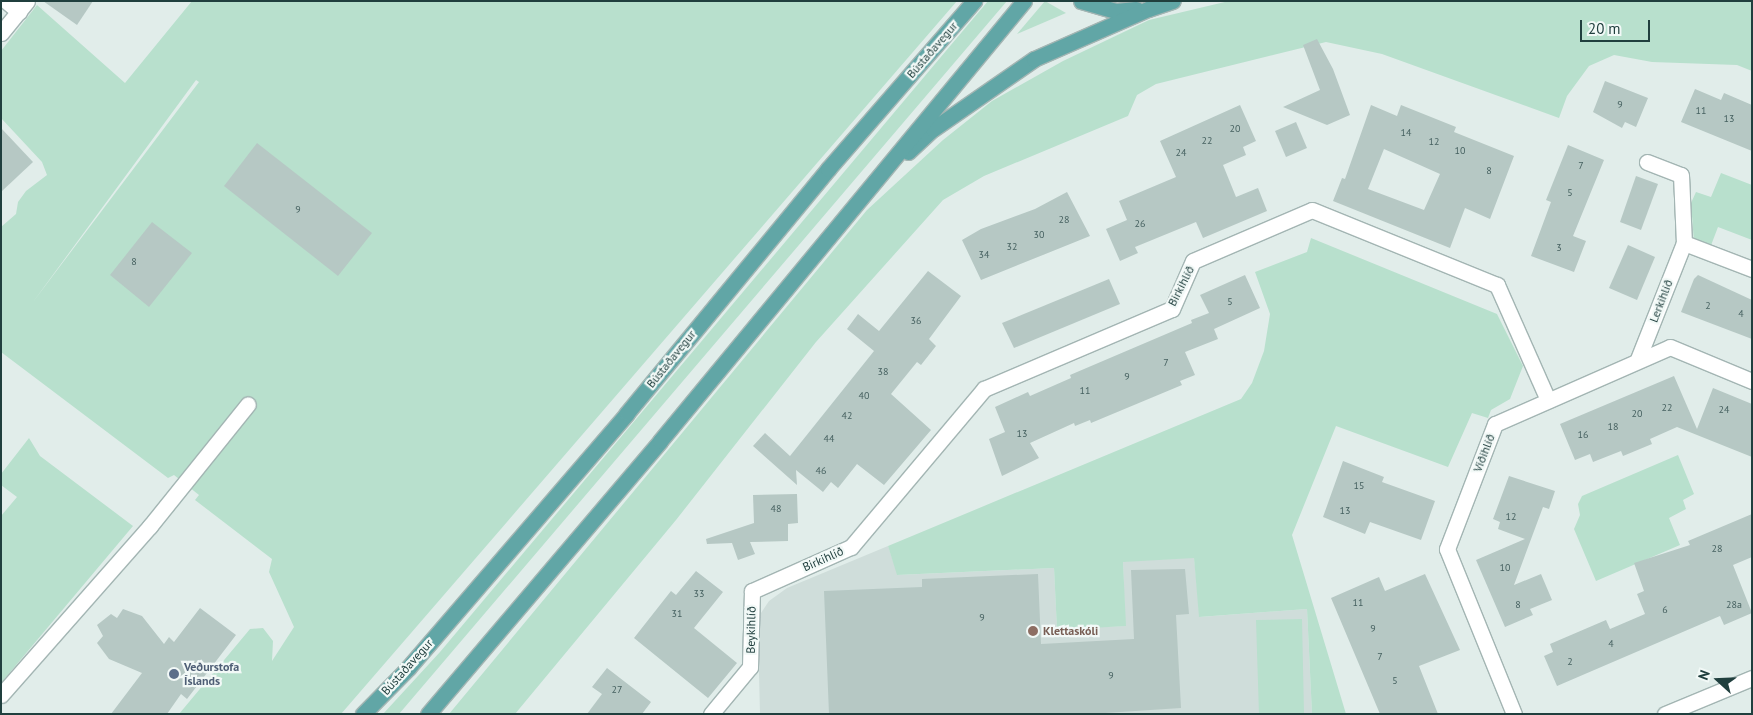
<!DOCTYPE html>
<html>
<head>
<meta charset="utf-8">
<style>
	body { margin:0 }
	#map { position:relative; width:1753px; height:715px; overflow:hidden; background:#e1edea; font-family:"PT Sans",sans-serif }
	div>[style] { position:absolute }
	.built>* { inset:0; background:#cfddda }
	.green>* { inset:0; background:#b8e0cd }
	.building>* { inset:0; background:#b6c8c4 }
	.roads { filter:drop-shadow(1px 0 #a3b5b3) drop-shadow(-1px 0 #a3b5b3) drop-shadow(0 1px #a3b5b3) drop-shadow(0 -1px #a3b5b3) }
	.minor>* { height:15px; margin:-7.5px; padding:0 7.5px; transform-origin:7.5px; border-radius:7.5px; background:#fff }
	.primary>* { height:15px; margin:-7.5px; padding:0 7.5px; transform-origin:7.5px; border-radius:7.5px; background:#61a6a6 }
	.dots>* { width:14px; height:14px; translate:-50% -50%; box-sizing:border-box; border:2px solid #f2f9f7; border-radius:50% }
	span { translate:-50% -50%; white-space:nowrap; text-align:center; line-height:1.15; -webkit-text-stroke:4.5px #f2f9f7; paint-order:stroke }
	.number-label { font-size:10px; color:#466160 }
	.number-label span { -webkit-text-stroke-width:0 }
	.street-label { font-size:12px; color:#203f3e }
	.education-label { font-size:12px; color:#785e54; font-weight:700 }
	.left { translate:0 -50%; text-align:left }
	.service-label { font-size:12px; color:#4e5e75; font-weight:700 }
	.frame { position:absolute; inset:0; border:2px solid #203f3e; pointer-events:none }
	.north { position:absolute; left:1693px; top:655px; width:50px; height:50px; -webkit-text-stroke:4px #f2f9f7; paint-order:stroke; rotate:290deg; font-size:14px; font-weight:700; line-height:20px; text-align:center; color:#203f3e }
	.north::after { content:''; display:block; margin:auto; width:18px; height:22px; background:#203f3e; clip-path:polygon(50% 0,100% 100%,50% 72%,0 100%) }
	.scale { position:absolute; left:1580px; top:20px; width:70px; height:22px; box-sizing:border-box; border:2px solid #203f3e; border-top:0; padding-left:6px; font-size:15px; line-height:18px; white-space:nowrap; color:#203f3e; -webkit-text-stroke:4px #f2f9f7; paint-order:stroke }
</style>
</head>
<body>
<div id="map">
	<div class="built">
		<i style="clip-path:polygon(888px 546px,898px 575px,1054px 568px,1057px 629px,1125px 626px,1123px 561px,1194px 557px,1200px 617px,1307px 609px,1312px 714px,760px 714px,758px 633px,761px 613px,769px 601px,787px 588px)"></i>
	</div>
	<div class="green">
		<i style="clip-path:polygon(evenodd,192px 1px,957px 1px,341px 714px,179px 714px,250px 629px,263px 628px,273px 641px,272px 661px,294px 627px,269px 572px,272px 559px,195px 500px,199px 495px,174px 475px,168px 478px,1px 352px,1px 227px,16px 214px,18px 202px,26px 191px,47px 175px,42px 162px,1px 118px,1px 51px,37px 5px,125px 83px,192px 1px,196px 80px,199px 82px,33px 302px,196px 80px)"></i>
		<i style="clip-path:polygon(988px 1px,1007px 1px,399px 714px,383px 714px,440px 652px)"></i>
		<i style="clip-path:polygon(1045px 1px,1066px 13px,1017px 34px)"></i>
		<i style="clip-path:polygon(1229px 1px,1752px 1px,1752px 71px,1737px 65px,1652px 62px,1614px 55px,1589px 66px,1567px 96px,1559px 118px,1382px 54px,1326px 42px,1156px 84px,1137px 95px,1128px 116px,984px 176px,943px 200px,816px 342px,676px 520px,515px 714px,449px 714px,867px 210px,943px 140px,992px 101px,1063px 61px,1149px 20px)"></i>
		<i style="clip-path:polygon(1721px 173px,1752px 185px,1752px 240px,1718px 227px,1710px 248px,1694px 242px,1691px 203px,1696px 192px,1711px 197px)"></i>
		<i style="clip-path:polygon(1311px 238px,1497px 314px,1523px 366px,1510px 399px,1491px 410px,1488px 418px,1472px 413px,1448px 467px,1336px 426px,1292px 535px,1346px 714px,1312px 714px,1307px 609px,1199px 617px,1194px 558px,1123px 562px,1126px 626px,1057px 630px,1054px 568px,897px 575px,888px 546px,1241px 399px,1252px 383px,1264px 351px,1270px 314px,1255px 272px,1307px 252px)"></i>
		<i style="clip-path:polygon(29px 438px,40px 456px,133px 526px,1px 683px,1px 516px,17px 497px,1px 485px,1px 474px)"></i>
		<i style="clip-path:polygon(1678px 455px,1694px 494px,1683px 500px,1686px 509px,1669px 518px,1680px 545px,1596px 581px,1574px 529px,1580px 515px,1578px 504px,1582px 496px)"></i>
		<i style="clip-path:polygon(1302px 619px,1304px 714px,1259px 714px,1256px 620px)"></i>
	</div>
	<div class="building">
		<i style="clip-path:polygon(43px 1px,93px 1px,77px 25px)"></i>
		<i style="clip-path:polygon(1317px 39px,1333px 69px,1350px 115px,1327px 125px,1283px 107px,1320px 90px,1303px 45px)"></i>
		<i style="clip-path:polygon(1605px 81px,1648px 98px,1636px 127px,1625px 122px,1622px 128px,1593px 112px)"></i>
		<i style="clip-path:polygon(1695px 89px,1721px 100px,1724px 93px,1752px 105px,1752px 151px,1681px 122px)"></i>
		<i style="clip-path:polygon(1240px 105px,1256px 141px,1243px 147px,1246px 155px,1223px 165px,1236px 197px,1258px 188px,1267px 211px,1203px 238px,1196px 222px,1135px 247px,1138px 253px,1120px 261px,1106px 229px,1127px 220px,1119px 201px,1176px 177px,1160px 141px)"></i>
		<i style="clip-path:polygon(evenodd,1371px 105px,1397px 116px,1401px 105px,1456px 127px,1454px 132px,1514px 156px,1490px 219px,1465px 208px,1450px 248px,1333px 201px,1342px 178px,1345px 179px,1371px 105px,1384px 149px,1440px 174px,1424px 210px,1368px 189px,1384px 149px)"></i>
		<i style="clip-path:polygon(1296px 122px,1307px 148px,1286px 157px,1275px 131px)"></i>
		<i style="clip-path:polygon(1px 128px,33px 162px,1px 192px)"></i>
		<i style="clip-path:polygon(257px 143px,372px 233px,338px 276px,224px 186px)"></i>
		<i style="clip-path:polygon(1568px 145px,1604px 160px,1573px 236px,1586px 241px,1574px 272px,1531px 256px,1551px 202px,1546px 200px)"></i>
		<i style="clip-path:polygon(1636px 176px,1658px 184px,1641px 230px,1620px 222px)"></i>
		<i style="clip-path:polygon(1067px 192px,1090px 236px,981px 280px,962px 240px,981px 229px,1035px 209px)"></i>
		<i style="clip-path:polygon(152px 222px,192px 253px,149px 307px,110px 275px)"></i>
		<i style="clip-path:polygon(1628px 245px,1655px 257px,1637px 300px,1609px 288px)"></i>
		<i style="clip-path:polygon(928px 271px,961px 296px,929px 339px,936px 346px,921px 365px,917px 362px,891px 394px,931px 430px,884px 485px,857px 464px,838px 488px,831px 482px,823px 492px,796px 470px,797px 485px,753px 446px,765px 433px,790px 456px,874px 351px,847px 329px,858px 314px,879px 331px)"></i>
		<i style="clip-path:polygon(1245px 275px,1260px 308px,1214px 329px,1218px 339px,1185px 352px,1195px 375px,1180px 381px,1182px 385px,1091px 423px,1090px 420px,1075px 426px,1074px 423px,1030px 443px,1039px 458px,1002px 476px,989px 439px,1005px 432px,995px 407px,1028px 392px,1030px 396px,1071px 378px,1070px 375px,1192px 323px,1191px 320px,1209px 313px,1200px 295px)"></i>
		<i style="clip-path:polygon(1698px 275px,1752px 300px,1752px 339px,1681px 312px,1694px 279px)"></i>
		<i style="clip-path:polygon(1109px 279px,1120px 304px,1014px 348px,1002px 323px)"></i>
		<i style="clip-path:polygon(1674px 376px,1697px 429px,1713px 388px,1752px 404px,1752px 457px,1677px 427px,1650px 439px,1652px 444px,1623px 456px,1621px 451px,1593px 462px,1590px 454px,1575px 460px,1560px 424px)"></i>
		<i style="clip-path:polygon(1343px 461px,1384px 477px,1382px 482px,1435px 501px,1421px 540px,1370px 522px,1365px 534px,1323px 517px)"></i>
		<i style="clip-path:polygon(1509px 476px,1555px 491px,1549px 509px,1543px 507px,1514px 585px,1541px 574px,1552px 600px,1530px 609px,1533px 615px,1505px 627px,1476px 560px,1525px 539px,1498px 529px,1500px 522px,1493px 519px)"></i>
		<i style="clip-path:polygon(797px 494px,798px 523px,788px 524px,788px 541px,750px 542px,755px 554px,738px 560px,732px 543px,707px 544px,706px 539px,754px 523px,753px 495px)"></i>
		<i style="clip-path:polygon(1752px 514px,1752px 557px,1733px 565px,1752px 613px,1724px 625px,1720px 616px,1557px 686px,1544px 656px,1553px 652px,1550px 644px,1606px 620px,1610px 629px,1645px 614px,1637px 594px,1644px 591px,1634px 563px,1690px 545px,1688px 541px)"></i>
		<i style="clip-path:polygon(1185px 569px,1189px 614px,1176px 615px,1181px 708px,1090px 714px,829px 714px,824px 591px,922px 587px,922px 579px,1038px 574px,1041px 644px,1134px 639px,1131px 570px)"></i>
		<i style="clip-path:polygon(696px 571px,723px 592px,694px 628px,737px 663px,708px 698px,634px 638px,671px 591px,676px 595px)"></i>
		<i style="clip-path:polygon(1425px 574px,1460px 650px,1419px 666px,1438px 714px,1380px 714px,1331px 598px,1379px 577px,1385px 591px)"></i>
		<i style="clip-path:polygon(200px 608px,236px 635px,187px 699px,181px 694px,167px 714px,111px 714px,142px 673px,109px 659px,97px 643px,103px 636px,97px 625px,111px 614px,117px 618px,123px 609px,142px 616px,164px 644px,169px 637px,174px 642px)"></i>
		<i style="clip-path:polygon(607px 668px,651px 702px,642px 714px,587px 714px,602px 694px,592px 687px)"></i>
	</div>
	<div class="roads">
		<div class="minor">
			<i style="left:6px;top:1px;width:17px;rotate:40deg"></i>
			<i style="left:1px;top:33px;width:41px;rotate:-50.9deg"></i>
			<i style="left:1647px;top:162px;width:36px;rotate:21deg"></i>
			<i style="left:1681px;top:175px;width:68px;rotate:87.5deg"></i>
			<i style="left:1638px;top:359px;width:125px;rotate:-68.4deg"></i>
			<i style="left:1684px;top:243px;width:73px;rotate:20.9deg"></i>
			<i style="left:1px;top:695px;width:225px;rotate:-48.6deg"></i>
			<i style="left:150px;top:526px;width:156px;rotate:-51.2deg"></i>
			<i style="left:711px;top:714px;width:61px;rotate:-50.3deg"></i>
			<i style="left:750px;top:667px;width:76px;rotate:-88.5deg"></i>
			<i style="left:752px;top:591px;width:108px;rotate:-24deg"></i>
			<i style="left:851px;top:547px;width:207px;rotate:-49.9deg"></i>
			<i style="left:984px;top:389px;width:204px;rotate:-23.1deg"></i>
			<i style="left:1172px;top:309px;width:52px;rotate:-66.4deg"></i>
			<i style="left:1193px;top:261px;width:129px;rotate:-23.2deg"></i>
			<i style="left:1312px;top:210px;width:200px;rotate:22.1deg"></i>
			<i style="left:1497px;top:285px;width:126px;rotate:66.1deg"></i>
			<i style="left:1514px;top:714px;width:178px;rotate:-112.1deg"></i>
			<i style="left:1447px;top:549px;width:134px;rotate:-69deg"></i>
			<i style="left:1495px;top:424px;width:191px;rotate:-23.7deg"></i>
			<i style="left:1670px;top:347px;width:89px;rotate:22.5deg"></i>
			<i style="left:1665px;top:714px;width:94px;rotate:-22.5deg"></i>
		</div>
		<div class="primary">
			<i style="left:1081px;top:1px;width:36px;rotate:16deg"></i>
			<i style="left:1116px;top:11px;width:20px;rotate:-6deg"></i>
			<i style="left:908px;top:152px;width:34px;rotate:-43deg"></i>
			<i style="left:933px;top:129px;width:123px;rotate:-34.7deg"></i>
			<i style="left:1034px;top:59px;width:124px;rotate:-23.7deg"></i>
			<i style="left:1148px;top:9px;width:26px;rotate:-18deg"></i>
			<i style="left:363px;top:714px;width:64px;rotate:-45.6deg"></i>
			<i style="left:408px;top:668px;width:336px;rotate:-49.3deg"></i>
			<i style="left:627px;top:413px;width:316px;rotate:-50.5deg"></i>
			<i style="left:828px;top:169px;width:223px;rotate:-49deg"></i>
			<i style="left:428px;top:714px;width:358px;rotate:-49.6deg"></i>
			<i style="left:660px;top:441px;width:571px;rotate:-50.4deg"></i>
		</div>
	</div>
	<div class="dots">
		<i style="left:1033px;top:631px;background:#8d6e63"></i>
		<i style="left:174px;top:674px;background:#5c6f8a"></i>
	</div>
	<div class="number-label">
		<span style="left:1620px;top:105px">9</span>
		<span style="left:1701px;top:111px">11</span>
		<span style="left:1729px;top:119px">13</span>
		<span style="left:1235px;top:129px">20</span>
		<span style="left:1406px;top:133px">14</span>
		<span style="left:1207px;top:141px">22</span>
		<span style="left:1434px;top:142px">12</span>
		<span style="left:1460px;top:151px">10</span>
		<span style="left:1181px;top:153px">24</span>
		<span style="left:1581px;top:166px">7</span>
		<span style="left:1489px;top:171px">8</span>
		<span style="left:1570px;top:193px">5</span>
		<span style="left:298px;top:210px">9</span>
		<span style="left:1064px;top:220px">28</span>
		<span style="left:1140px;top:224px">26</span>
		<span style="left:1039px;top:235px">30</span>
		<span style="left:1012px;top:247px">32</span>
		<span style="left:1559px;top:248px">3</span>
		<span style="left:984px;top:255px">34</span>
		<span style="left:134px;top:262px">8</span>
		<span style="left:1230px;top:302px">5</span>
		<span style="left:1708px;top:306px">2</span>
		<span style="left:1741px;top:314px">4</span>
		<span style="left:916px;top:321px">36</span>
		<span style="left:1166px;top:363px">7</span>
		<span style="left:883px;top:372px">38</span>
		<span style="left:1127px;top:377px">9</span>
		<span style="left:1085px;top:391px">11</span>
		<span style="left:864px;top:396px">40</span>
		<span style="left:1667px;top:408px">22</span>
		<span style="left:1724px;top:410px">24</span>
		<span style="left:1637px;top:414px">20</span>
		<span style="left:847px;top:416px">42</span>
		<span style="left:1613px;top:427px">18</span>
		<span style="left:1022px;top:434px">13</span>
		<span style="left:1583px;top:435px">16</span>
		<span style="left:829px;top:439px">44</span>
		<span style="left:821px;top:471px">46</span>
		<span style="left:1359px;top:486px">15</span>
		<span style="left:776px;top:509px">48</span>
		<span style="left:1345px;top:511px">13</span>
		<span style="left:1511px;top:517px">12</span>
		<span style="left:1717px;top:549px">28</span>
		<span style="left:1505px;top:568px">10</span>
		<span style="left:699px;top:594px">33</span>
		<span style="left:1358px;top:603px">11</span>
		<span style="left:1518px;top:605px">8</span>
		<span style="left:1734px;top:605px">28a</span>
		<span style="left:1665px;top:610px">6</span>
		<span style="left:677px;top:614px">31</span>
		<span style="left:982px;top:618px">9</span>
		<span style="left:1373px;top:629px">9</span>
		<span style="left:1611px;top:644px">4</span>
		<span style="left:1380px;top:657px">7</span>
		<span style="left:1570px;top:662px">2</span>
		<span style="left:1111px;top:676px">9</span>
		<span style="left:1395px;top:681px">5</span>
		<span style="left:617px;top:690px">27</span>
	</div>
	<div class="street-label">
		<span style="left:932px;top:50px;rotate:-49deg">Bústaðavegur</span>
		<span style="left:1181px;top:286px;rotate:-63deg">Birkihlíð</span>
		<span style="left:1661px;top:301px;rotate:-69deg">Lerkihlíð</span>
		<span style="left:671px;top:359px;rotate:-51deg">Bústaðavegur</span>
		<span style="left:1484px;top:453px;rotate:-69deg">Víðihlíð</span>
		<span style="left:823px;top:559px;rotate:-24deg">Birkihlíð</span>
		<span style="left:751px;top:630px;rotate:-89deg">Beykihlíð</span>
		<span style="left:407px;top:667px;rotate:-48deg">Bústaðavegur</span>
	</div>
	<div class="education-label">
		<span class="left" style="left:1043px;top:631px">Klettaskóli</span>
	</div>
	<div class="service-label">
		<span class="left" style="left:184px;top:674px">Veðurstofa<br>Íslands</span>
	</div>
	<div class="frame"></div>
	<div class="north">N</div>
	<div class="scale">20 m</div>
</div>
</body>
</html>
